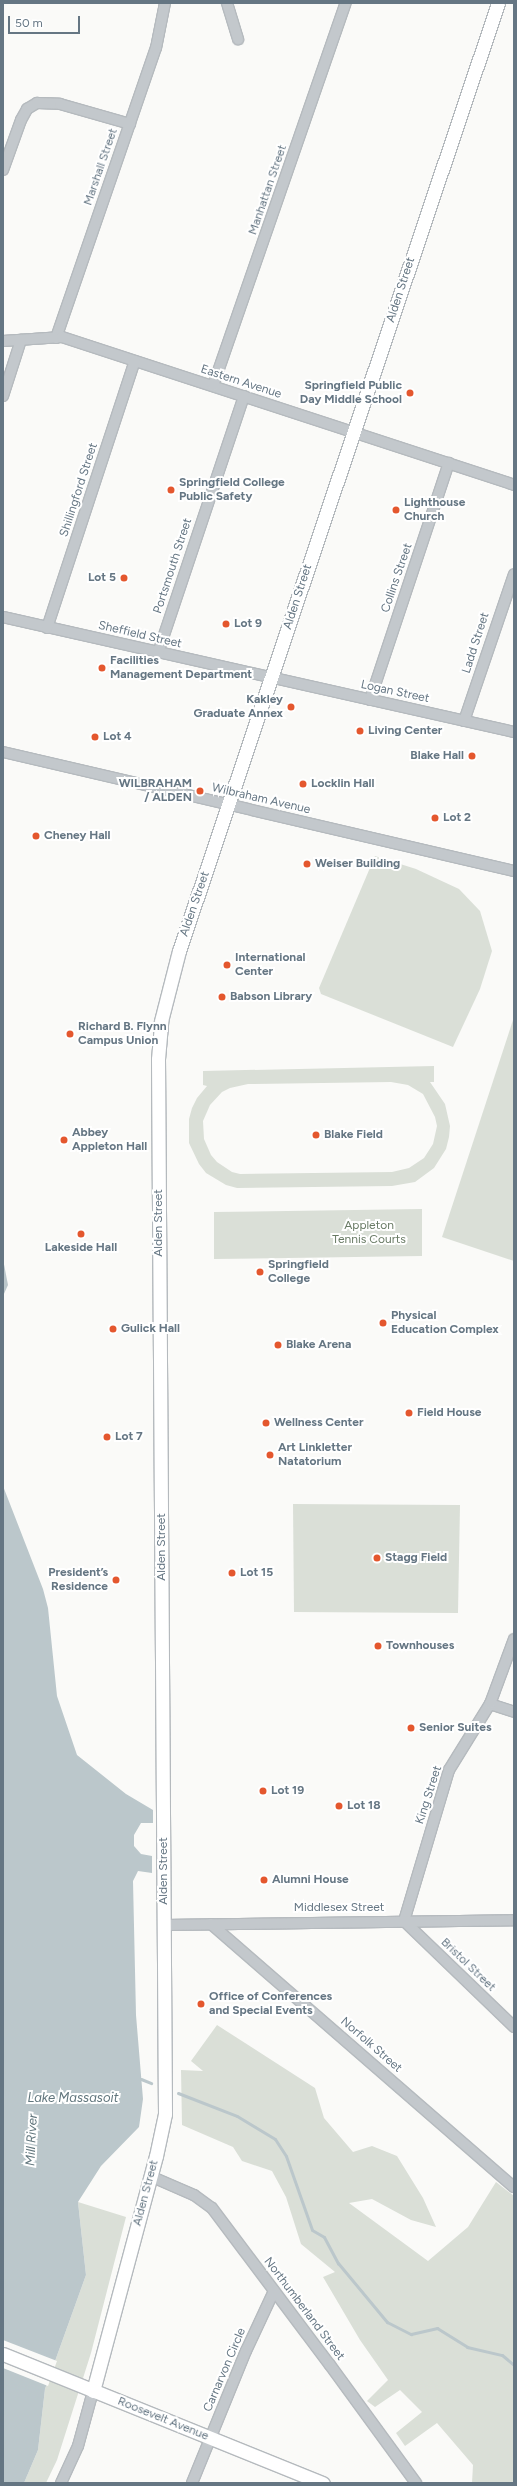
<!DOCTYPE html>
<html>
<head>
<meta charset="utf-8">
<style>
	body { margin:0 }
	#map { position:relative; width:517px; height:2486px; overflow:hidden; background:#fafaf8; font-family:Figtree,sans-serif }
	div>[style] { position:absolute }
	.green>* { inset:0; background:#dadfd7 }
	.water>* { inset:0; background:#bbc7cb }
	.pier>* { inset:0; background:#fafaf8 }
	.stream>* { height:3px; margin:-1.5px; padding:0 1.5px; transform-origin:1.5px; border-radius:1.5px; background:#bbc7cb }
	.roads { filter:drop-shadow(1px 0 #b5babe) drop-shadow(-1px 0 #b5babe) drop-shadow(0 1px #b5babe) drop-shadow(0 -1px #b5babe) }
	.minor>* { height:10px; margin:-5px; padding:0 5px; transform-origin:5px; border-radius:5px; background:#c3c8cc }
	.major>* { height:13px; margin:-6.5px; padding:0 6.5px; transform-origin:6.5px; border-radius:6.5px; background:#fff }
	.dots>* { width:11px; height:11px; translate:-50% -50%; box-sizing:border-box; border:2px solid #fff; border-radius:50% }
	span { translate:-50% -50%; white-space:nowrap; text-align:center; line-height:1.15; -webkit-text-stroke:4px #fff; paint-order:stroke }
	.street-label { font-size:12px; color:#657683 }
	.poi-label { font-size:12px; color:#657683; font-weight:700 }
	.right { translate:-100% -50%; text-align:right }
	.left { translate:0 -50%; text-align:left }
	.park-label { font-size:12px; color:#687a64 }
	.water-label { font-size:13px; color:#60757c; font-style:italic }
	.frame { position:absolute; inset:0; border:4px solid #657683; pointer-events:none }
	.scale { position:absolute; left:8px; top:16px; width:72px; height:18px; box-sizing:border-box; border:2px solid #657683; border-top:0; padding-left:5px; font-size:12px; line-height:14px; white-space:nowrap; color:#657683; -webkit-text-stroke:3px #fff; paint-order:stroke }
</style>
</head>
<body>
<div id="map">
	<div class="green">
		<i style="clip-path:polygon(375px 856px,416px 869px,459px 889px,480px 911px,492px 951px,480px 989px,453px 1047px,321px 994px,319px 988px)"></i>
		<i style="clip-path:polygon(513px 1020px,514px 1021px,514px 1261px,442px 1237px)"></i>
		<i style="clip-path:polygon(evenodd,434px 1066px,434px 1082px,430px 1082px,445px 1104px,450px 1126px,449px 1137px,446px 1149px,434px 1168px,415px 1182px,392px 1186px,237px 1188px,226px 1185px,206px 1173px,199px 1164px,189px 1143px,189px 1119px,192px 1108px,197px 1098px,207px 1086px,203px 1085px,203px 1071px,434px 1066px,391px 1082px,408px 1085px,423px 1094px,435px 1117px,437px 1126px,433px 1144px,424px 1158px,409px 1168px,392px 1172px,240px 1174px,232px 1172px,217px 1162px,211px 1155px,204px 1139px,203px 1121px,210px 1105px,222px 1092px,230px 1088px,248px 1084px,391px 1082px)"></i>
		<i style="clip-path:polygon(422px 1209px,422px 1256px,214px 1259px,214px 1212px)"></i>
		<i style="clip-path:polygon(293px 1504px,460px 1505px,458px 1613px,294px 1612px)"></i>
		<i style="clip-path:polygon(217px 2025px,315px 2088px,324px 2118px,353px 2152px,372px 2146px,397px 2156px,423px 2198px,436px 2227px,411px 2220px,372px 2199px,349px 2203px,428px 2261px,468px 2227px,496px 2182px,514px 2196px,514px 2483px,472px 2483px,473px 2465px,437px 2423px,405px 2446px,396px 2433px,422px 2412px,400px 2390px,375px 2407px,367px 2401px,388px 2380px,360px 2340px,323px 2277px,335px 2272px,301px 2244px,286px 2197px,272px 2171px,242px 2161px,233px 2147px,182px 2125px,181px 2070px,203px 2071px,191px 2061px)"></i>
		<i style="clip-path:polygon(78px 2202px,126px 2217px,91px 2353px,57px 2460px,46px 2483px,24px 2483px,38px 2450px,45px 2389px,86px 2275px)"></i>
	</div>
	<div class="water">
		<i style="clip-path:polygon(3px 1259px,8px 1285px,3px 1296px)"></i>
		<i style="clip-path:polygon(3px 1486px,43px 1589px,48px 1608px,57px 1696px,77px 1755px,126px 1794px,153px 1810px,153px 1823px,141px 1823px,134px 1835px,134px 1846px,141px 1854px,152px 1856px,152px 1873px,138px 1871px,133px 1881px,136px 2015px,143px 2099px,139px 2127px,101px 2166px,78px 2202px,86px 2275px,45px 2389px,38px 2450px,24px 2483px,3px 2483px)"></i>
	</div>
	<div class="pier">
		<i style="clip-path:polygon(3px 2340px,57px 2361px,48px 2386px,3px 2368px)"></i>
	</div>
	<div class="stream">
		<i style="left:141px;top:2079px;width:11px;rotate:22deg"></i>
		<i style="left:178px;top:2093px;width:63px;rotate:21.3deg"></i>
		<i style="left:237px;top:2116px;width:44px;rotate:31.2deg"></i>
		<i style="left:275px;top:2139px;width:20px;rotate:57deg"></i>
		<i style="left:286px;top:2156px;width:78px;rotate:70.6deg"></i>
		<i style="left:312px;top:2230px;width:14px;rotate:30deg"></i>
		<i style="left:324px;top:2237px;width:30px;rotate:62deg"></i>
		<i style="left:338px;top:2263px;width:77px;rotate:50.3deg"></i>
		<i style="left:387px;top:2322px;width:27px;rotate:27deg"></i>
		<i style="left:411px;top:2334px;width:27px;rotate:-13deg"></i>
		<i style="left:437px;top:2328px;width:36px;rotate:32deg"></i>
		<i style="left:467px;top:2347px;width:36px;rotate:13deg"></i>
		<i style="left:502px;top:2355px;width:16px;rotate:40deg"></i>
	</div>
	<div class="roads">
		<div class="minor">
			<i style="left:227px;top:3px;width:38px;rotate:73deg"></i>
			<i style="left:3px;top:170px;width:53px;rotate:-70.2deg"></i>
			<i style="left:21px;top:120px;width:13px;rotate:-61deg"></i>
			<i style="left:27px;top:109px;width:12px;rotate:-31deg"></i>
			<i style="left:37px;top:103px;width:23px;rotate:2deg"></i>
			<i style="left:60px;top:104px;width:73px;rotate:15.9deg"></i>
			<i style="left:56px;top:338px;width:307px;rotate:-71deg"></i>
			<i style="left:156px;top:48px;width:46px;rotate:-78.7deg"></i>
			<i style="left:3px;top:341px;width:59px;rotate:-3.9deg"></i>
			<i style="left:62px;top:337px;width:476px;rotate:18.1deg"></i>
			<i style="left:213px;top:386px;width:405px;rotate:-70.9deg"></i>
			<i style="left:3px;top:396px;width:59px;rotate:-72.2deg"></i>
			<i style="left:3px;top:617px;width:524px;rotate:12.68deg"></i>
			<i style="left:47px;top:628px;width:281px;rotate:-71.8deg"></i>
			<i style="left:158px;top:653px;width:271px;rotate:-71.5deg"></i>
			<i style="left:370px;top:700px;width:250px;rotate:-71.6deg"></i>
			<i style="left:464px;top:721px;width:155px;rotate:-71.2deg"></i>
			<i style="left:3px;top:752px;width:525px;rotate:13.11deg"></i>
			<i style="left:490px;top:1704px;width:25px;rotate:18deg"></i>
			<i style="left:404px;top:1921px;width:158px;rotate:-73.4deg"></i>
			<i style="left:449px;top:1770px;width:78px;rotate:-58.2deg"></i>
			<i style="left:490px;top:1704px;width:69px;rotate:-69.7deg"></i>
			<i style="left:404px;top:1921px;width:153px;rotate:43.9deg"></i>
			<i style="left:211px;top:1924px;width:401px;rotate:41deg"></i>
			<i style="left:165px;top:1925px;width:349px;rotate:-0.8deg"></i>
			<i style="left:150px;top:2176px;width:48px;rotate:23.4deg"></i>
			<i style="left:194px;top:2195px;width:22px;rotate:36deg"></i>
			<i style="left:212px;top:2208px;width:196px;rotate:53.1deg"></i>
			<i style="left:330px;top:2365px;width:146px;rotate:53.9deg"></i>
			<i style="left:61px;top:2483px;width:41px;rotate:-65.3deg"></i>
			<i style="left:78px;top:2446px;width:57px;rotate:-74.7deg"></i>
			<i style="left:192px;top:2483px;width:143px;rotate:-67.8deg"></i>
			<i style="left:246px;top:2351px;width:66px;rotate:-65deg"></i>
		</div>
		<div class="major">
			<i style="left:3px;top:2354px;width:345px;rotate:22deg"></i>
			<i style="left:93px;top:2391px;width:243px;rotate:-75deg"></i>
			<i style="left:156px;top:2156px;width:43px;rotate:-77.9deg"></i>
			<i style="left:165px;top:2114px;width:1055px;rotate:-90.38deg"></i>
			<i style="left:158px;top:1059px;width:38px;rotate:-85deg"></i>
			<i style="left:161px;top:1021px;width:72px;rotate:-75.6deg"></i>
			<i style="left:179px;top:951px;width:1000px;rotate:-71.4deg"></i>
		</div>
	</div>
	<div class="dots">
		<i style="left:410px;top:393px;background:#e4572e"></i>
		<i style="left:171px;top:490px;background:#e4572e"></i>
		<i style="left:396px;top:510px;background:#e4572e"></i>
		<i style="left:124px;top:578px;background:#e4572e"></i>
		<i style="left:226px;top:624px;background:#e4572e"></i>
		<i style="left:102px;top:668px;background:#e4572e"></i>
		<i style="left:291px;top:707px;background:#e4572e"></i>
		<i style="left:360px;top:731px;background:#e4572e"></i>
		<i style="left:95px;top:737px;background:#e4572e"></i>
		<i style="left:472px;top:756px;background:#e4572e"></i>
		<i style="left:303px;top:784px;background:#e4572e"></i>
		<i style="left:200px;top:791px;background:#e4572e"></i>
		<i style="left:435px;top:818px;background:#e4572e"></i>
		<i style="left:36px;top:836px;background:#e4572e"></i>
		<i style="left:307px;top:864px;background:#e4572e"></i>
		<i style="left:227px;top:965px;background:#e4572e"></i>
		<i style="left:222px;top:997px;background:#e4572e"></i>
		<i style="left:70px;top:1034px;background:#e4572e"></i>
		<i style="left:316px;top:1135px;background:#e4572e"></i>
		<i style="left:64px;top:1140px;background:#e4572e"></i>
		<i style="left:81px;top:1234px;background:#e4572e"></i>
		<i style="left:260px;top:1272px;background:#e4572e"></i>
		<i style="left:383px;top:1323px;background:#e4572e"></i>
		<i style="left:113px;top:1329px;background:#e4572e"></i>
		<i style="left:278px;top:1345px;background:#e4572e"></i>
		<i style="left:409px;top:1413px;background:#e4572e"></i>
		<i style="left:266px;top:1423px;background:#e4572e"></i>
		<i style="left:107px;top:1437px;background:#e4572e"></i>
		<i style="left:270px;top:1455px;background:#e4572e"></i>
		<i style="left:377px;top:1558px;background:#e4572e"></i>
		<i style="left:232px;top:1573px;background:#e4572e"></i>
		<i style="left:116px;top:1580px;background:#e4572e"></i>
		<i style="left:378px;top:1646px;background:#e4572e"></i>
		<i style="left:411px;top:1728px;background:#e4572e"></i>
		<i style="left:263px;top:1791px;background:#e4572e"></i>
		<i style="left:339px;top:1806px;background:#e4572e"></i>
		<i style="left:264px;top:1880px;background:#e4572e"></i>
		<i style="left:201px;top:2004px;background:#e4572e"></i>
	</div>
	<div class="street-label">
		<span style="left:101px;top:167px;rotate:-71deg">Marshall Street</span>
		<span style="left:268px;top:190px;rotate:-71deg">Manhattan Street</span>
		<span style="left:401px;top:290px;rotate:-72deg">Alden Street</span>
		<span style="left:241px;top:382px;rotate:18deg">Eastern Avenue</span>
		<span style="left:79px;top:490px;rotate:-72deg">Shillingford Street</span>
		<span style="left:173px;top:566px;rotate:-72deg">Portsmouth Street</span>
		<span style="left:397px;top:578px;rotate:-71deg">Collins Street</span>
		<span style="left:298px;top:597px;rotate:-72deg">Alden Street</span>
		<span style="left:140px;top:635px;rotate:13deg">Sheffield Street</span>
		<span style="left:476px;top:643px;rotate:-72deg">Ladd Street</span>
		<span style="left:395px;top:692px;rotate:12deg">Logan Street</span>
		<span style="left:261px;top:799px;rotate:13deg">Wilbraham Avenue</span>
		<span style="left:195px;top:904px;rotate:-71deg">Alden Street</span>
		<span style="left:159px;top:1223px;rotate:-90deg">Alden Street</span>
		<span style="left:162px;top:1547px;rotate:-90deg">Alden Street</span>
		<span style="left:429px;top:1795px;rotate:-72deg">King Street</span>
		<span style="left:164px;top:1871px;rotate:-90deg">Alden Street</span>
		<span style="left:339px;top:1908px">Middlesex Street</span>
		<span style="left:468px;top:1965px;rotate:44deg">Bristol Street</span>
		<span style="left:371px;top:2045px;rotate:41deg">Norfolk Street</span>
		<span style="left:146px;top:2193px;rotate:-75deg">Alden Street</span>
		<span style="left:304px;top:2309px;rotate:53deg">Northumberland Street</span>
		<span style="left:225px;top:2370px;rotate:-67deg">Carnarvon Circle</span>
		<span style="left:163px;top:2419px;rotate:22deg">Roosevelt Avenue</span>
	</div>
	<div class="poi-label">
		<span class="right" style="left:402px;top:393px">Springfield Public<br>Day Middle School</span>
		<span class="left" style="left:179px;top:490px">Springfield College<br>Public Safety</span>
		<span class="left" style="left:404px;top:510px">Lighthouse<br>Church</span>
		<span class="right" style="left:116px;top:578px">Lot 5</span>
		<span class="left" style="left:234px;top:624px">Lot 9</span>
		<span class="left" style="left:110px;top:668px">Facilities<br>Management Department</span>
		<span class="right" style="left:283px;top:707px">Kakley<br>Graduate Annex</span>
		<span class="left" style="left:368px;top:731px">Living Center</span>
		<span class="left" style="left:103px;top:737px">Lot 4</span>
		<span class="right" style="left:464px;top:756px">Blake Hall</span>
		<span class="right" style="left:192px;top:791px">WILBRAHAM<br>/ ALDEN</span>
		<span class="left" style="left:311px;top:784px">Locklin Hall</span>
		<span class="left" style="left:443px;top:818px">Lot 2</span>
		<span class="left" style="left:44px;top:836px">Cheney Hall</span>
		<span class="left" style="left:315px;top:864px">Weiser Building</span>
		<span class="left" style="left:235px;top:965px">International<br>Center</span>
		<span class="left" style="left:230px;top:997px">Babson Library</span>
		<span class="left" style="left:78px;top:1034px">Richard B. Flynn<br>Campus Union</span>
		<span class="left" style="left:72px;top:1140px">Abbey<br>Appleton Hall</span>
		<span class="left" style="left:324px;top:1135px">Blake Field</span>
		<span style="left:81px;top:1248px">Lakeside Hall</span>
		<span class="left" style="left:268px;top:1272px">Springfield<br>College</span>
		<span class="left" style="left:391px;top:1323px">Physical<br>Education Complex</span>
		<span class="left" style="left:121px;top:1329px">Gulick Hall</span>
		<span class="left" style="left:286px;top:1345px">Blake Arena</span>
		<span class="left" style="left:417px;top:1413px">Field House</span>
		<span class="left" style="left:274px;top:1423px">Wellness Center</span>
		<span class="left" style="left:115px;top:1437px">Lot 7</span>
		<span class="left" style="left:278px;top:1455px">Art Linkletter<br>Natatorium</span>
		<span class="left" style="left:385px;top:1558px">Stagg Field</span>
		<span class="right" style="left:108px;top:1580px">President’s<br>Residence</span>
		<span class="left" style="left:240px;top:1573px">Lot 15</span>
		<span class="left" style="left:386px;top:1646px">Townhouses</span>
		<span class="left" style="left:419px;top:1728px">Senior Suites</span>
		<span class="left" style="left:271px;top:1791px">Lot 19</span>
		<span class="left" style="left:347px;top:1806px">Lot 18</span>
		<span class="left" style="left:272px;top:1880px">Alumni House</span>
		<span class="left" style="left:209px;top:2004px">Office of Conferences<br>and Special Events</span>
	</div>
	<div class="park-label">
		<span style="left:369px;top:1233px">Appleton<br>Tennis Courts</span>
	</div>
	<div class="water-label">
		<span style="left:73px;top:2098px">Lake Massasoit</span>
		<span style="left:32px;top:2140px;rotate:-87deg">Mill River</span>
	</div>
	<div class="frame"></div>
	<div class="scale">50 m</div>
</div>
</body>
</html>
